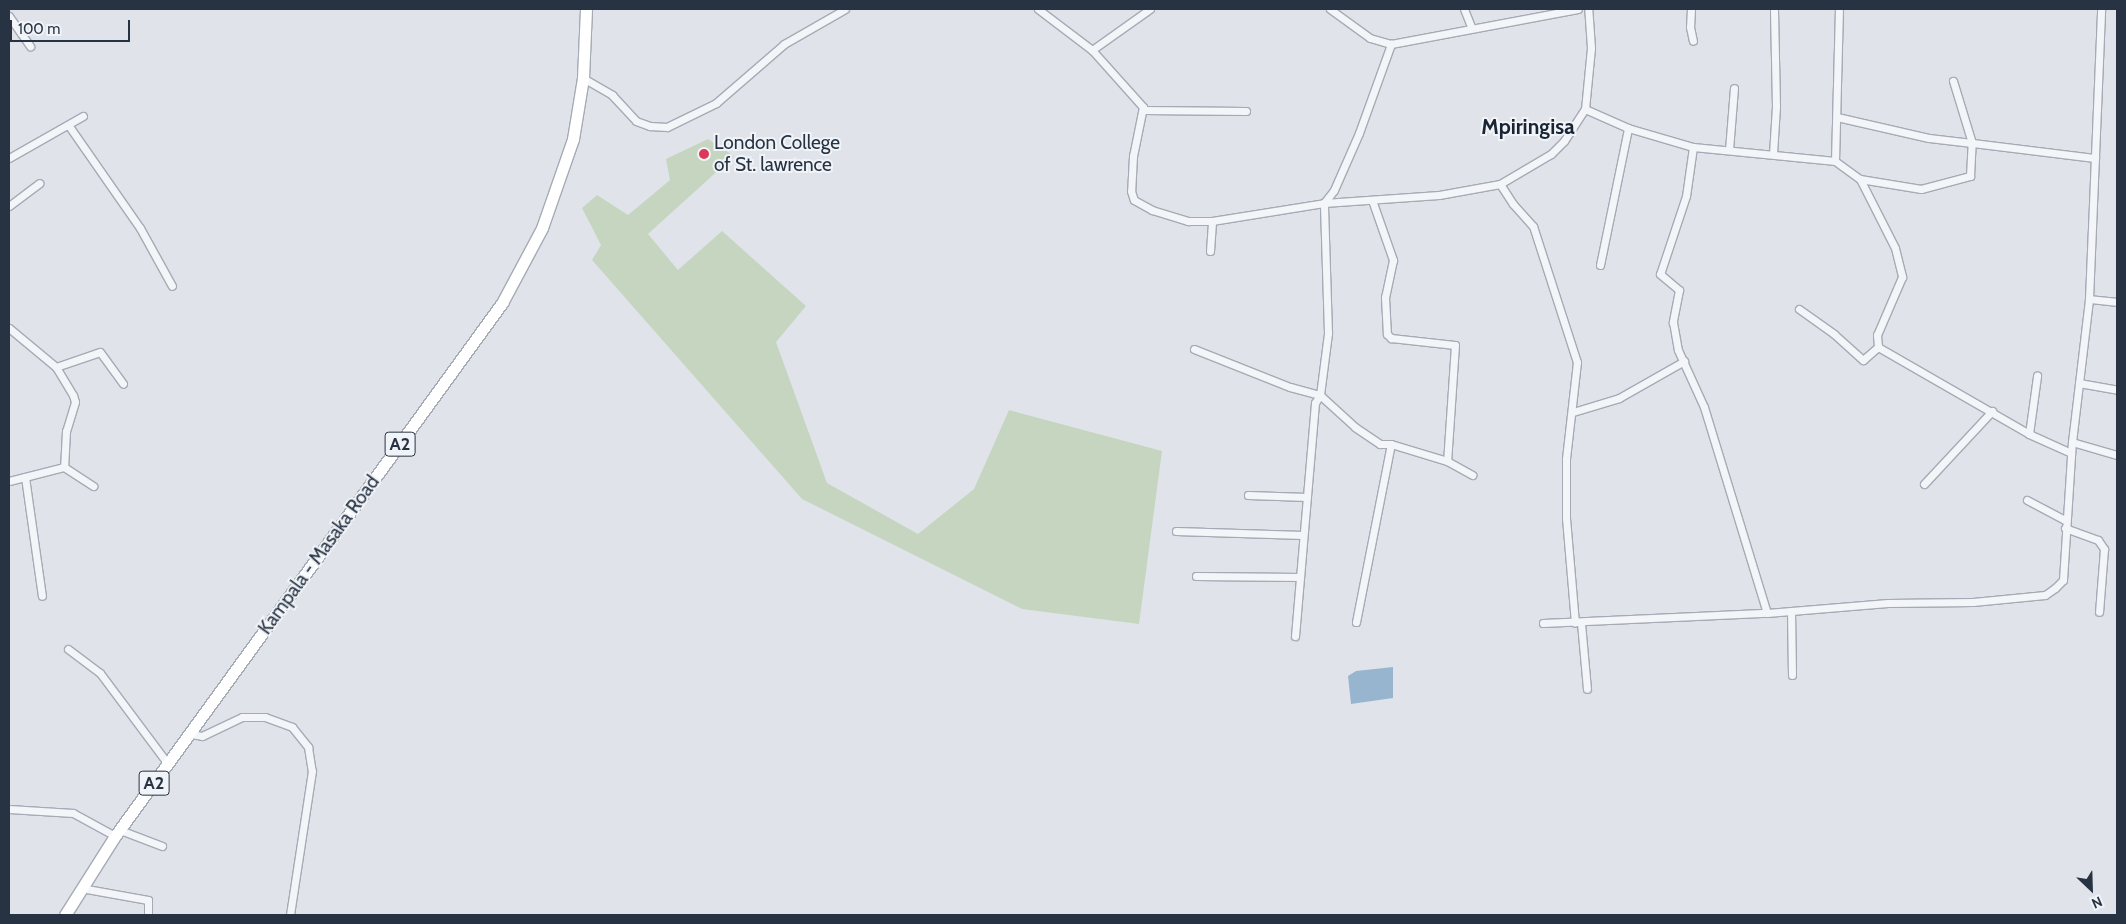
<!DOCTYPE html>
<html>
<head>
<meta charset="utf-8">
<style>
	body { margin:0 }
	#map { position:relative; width:2126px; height:924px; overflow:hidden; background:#e0e4ea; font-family:Cabin,sans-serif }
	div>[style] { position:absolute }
	.green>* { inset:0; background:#c6d5c0 }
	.water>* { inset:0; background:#97b5ce }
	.roads { filter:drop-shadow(1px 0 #a5abb5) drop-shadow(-1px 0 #a5abb5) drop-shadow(0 1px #a5abb5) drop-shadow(0 -1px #a5abb5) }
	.street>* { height:7px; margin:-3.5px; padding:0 3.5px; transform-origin:3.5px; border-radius:3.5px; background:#f3f5f8 }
	.primary>* { height:11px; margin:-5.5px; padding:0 5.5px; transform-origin:5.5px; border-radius:5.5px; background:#fff }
	.dots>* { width:14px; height:14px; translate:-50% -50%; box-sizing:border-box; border:2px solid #f0f3f7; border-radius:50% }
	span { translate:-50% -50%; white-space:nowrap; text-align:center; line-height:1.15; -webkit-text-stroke:4px #f0f3f7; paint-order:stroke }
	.shield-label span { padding:1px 4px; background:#f0f3f7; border:1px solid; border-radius:4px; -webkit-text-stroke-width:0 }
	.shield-label { font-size:18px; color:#273343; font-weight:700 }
	.poi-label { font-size:19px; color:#273343 }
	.left { translate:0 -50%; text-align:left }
	.street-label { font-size:19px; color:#273343 }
	.quarter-label { font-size:21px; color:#192434; font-weight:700 }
	.frame { position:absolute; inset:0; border:10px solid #273343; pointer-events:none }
	.north { position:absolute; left:2066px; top:864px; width:50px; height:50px; -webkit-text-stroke:4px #f0f3f7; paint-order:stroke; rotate:156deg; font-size:14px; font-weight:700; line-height:20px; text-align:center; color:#273343 }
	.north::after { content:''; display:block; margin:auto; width:18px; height:22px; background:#273343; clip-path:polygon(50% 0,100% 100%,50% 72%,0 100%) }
	.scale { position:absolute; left:10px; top:20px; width:120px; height:22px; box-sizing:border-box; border:2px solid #273343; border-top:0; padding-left:6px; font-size:15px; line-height:18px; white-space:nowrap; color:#273343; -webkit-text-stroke:4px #f0f3f7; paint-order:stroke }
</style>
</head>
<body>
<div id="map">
	<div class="green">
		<i style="clip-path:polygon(708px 139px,734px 156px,648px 234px,678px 270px,722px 231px,806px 306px,776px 342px,827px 483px,918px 534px,974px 489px,1009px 410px,1162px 451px,1139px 624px,1022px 609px,802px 499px,592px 260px,601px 245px,582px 208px,597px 195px,628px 215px,670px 180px,666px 159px)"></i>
	</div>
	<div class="water">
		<i style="clip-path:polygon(1393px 667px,1393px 698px,1351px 704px,1348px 676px,1356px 671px)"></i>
	</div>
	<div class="roads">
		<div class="street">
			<i style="left:1038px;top:9px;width:68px;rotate:37.2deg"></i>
			<i style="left:1092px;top:50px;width:76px;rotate:48.2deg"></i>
			<i style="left:1143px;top:107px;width:50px;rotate:101.5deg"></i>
			<i style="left:1133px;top:156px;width:35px;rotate:93deg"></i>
			<i style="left:1131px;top:191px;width:9px;rotate:72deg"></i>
			<i style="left:1134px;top:200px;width:21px;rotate:29deg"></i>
			<i style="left:1152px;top:210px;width:38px;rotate:17deg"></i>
			<i style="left:1188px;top:221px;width:24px"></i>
			<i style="left:1212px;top:221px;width:113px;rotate:-9.1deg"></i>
			<i style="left:1324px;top:203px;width:115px;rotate:-4deg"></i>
			<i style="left:1439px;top:195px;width:62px;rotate:-10.2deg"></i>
			<i style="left:1500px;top:184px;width:59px;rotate:-30.5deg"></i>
			<i style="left:1551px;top:154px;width:18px;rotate:-45deg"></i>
			<i style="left:1564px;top:141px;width:38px;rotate:-57deg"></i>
			<i style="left:1585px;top:109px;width:47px;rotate:23.8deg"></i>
			<i style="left:1628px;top:128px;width:68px;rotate:16.3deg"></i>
			<i style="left:1693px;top:147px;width:143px;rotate:5.6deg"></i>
			<i style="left:1835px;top:161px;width:152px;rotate:-88.5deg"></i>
			<i style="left:1330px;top:9px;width:49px;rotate:35.9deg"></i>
			<i style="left:1370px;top:38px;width:22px;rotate:16deg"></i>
			<i style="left:1391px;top:44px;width:190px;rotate:-10.6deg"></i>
			<i style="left:1464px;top:9px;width:18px;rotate:68deg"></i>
			<i style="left:1691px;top:9px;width:18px;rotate:93deg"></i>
			<i style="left:1690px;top:27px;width:14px;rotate:78deg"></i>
			<i style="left:9px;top:16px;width:37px;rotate:55deg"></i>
			<i style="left:1092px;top:50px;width:71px;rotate:-35.3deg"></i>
			<i style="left:583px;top:78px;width:34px;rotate:30deg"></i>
			<i style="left:612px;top:95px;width:35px;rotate:47deg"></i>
			<i style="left:636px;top:121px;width:15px;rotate:20deg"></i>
			<i style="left:650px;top:126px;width:17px;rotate:3deg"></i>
			<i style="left:667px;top:127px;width:55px;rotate:-26.1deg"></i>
			<i style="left:716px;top:103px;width:90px;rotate:-40.9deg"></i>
			<i style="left:784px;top:44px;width:70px;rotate:-29.8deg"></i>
			<i style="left:1585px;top:109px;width:61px;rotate:-84.4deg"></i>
			<i style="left:1591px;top:48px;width:39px;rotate:-94deg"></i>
			<i style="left:1144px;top:110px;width:102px;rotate:0.6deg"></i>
			<i style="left:1837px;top:117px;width:94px;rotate:12.9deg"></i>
			<i style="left:1929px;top:138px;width:43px;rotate:6.6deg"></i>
			<i style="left:1972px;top:143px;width:65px;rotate:-107deg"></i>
			<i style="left:69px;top:126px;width:124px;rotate:55.2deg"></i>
			<i style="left:140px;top:228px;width:66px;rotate:61.1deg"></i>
			<i style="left:1693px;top:147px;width:49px;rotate:98.1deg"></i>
			<i style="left:1686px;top:196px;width:82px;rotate:108.4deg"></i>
			<i style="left:1660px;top:274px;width:25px;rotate:40deg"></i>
			<i style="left:1679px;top:290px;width:33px;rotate:101deg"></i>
			<i style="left:1673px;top:322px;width:28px;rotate:80deg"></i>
			<i style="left:1678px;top:350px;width:63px;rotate:65.5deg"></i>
			<i style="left:1704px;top:407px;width:215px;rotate:73deg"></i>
			<i style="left:1729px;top:150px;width:62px;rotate:-85.4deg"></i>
			<i style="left:1773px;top:154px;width:48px;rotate:-86.4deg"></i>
			<i style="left:1776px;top:106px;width:97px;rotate:-91.2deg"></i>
			<i style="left:9px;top:158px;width:85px;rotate:-29.6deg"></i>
			<i style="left:1835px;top:161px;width:31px;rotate:36deg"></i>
			<i style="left:1860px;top:179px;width:62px;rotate:9.3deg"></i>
			<i style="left:1921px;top:189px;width:51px;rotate:-14.9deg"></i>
			<i style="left:1970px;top:176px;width:33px;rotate:-87deg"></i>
			<i style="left:1972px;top:143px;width:124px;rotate:7deg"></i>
			<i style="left:1860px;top:179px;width:77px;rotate:63.1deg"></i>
			<i style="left:1895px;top:248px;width:30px;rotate:76deg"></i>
			<i style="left:1902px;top:277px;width:63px;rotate:113.3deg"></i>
			<i style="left:1877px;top:335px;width:12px;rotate:85deg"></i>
			<i style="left:1500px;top:184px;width:24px;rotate:57deg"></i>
			<i style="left:1513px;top:204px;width:30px;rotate:48deg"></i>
			<i style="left:1533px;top:226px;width:143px;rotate:72.1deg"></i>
			<i style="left:1577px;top:362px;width:98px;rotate:96.5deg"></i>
			<i style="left:1566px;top:459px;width:59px;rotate:90deg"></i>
			<i style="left:1566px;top:518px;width:105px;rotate:85.1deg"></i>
			<i style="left:1372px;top:200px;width:64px;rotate:70.7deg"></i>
			<i style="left:1393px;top:260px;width:38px;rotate:102deg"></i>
			<i style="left:1385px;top:297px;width:37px;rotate:87deg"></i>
			<i style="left:1387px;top:334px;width:6px;rotate:45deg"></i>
			<i style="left:1391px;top:338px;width:64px;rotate:6.2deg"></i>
			<i style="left:1455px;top:345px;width:116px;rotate:93.9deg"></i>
			<i style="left:9px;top:206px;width:38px;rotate:-37deg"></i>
			<i style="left:1210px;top:251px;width:30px;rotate:-86deg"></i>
			<i style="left:1600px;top:265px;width:140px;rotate:-78.4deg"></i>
			<i style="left:2089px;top:299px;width:28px;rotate:6deg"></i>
			<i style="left:1799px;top:309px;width:43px;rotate:35.5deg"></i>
			<i style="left:1834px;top:334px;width:39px;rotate:42deg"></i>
			<i style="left:1863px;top:360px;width:20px;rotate:-41deg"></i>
			<i style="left:9px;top:328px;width:61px;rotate:39.7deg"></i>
			<i style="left:56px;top:367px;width:33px;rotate:59deg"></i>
			<i style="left:73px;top:395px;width:7px;rotate:74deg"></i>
			<i style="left:75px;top:402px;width:30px;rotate:107deg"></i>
			<i style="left:66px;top:431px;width:36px;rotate:93deg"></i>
			<i style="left:1878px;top:347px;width:174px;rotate:29.9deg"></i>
			<i style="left:2029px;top:434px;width:46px;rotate:24.3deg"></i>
			<i style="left:1194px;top:349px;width:103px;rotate:21.6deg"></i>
			<i style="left:1290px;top:387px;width:31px;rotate:15deg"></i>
			<i style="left:1320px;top:395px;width:9px;rotate:122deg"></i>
			<i style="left:1315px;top:403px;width:234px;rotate:94.9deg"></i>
			<i style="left:56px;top:367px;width:46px;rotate:-18.8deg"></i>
			<i style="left:100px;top:352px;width:39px;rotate:54deg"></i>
			<i style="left:2079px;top:383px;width:39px;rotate:10deg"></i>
			<i style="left:1573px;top:412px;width:48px;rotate:-16.9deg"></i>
			<i style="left:1619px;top:398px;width:75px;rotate:-29.6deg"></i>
			<i style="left:2029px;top:434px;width:59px;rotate:-82.1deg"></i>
			<i style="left:2072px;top:442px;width:47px;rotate:16.1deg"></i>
			<i style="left:1391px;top:444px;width:59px;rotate:16.9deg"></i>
			<i style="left:1447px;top:461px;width:29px;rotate:29deg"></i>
			<i style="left:25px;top:477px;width:120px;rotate:81.9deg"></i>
			<i style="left:9px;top:481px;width:57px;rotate:-14.3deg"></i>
			<i style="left:64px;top:467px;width:35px;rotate:33deg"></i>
			<i style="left:1924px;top:484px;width:100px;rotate:-47deg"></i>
			<i style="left:1248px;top:495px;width:59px;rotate:1.9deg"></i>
			<i style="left:2027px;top:500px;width:43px;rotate:27.8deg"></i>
			<i style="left:2065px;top:528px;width:35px;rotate:20deg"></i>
			<i style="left:2098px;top:540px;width:11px;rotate:56deg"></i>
			<i style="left:2104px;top:549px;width:63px;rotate:94.5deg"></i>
			<i style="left:1176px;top:531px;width:127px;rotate:1.8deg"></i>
			<i style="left:1196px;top:576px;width:104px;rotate:0.6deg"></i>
			<i style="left:1791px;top:611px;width:64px;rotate:89.1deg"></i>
			<i style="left:1356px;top:622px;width:181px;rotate:-78.9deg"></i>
			<i style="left:1391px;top:444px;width:11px;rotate:180deg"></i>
			<i style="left:1380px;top:444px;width:30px;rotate:-146deg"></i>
			<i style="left:1355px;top:427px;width:47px;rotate:-137.6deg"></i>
			<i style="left:1320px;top:395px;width:63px;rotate:-82.6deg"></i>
			<i style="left:1328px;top:333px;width:130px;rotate:-91.8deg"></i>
			<i style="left:1324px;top:203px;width:16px;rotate:-52deg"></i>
			<i style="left:1334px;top:190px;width:62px;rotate:-66.3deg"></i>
			<i style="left:1359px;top:133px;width:95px;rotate:-70.2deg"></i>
			<i style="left:1543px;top:623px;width:224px;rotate:-2.6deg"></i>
			<i style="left:1767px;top:613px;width:121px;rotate:-4.7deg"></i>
			<i style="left:1888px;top:603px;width:85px;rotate:-0.7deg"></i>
			<i style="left:1973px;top:602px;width:72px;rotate:-5.6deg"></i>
			<i style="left:2045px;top:595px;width:12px;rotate:-35deg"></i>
			<i style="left:2055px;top:588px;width:11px;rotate:-45deg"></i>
			<i style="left:2063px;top:580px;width:138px;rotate:-86.3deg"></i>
			<i style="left:2072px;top:442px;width:144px;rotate:-83.2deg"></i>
			<i style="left:2089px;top:299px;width:290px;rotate:-87.6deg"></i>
			<i style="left:1581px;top:623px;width:66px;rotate:84.8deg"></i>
			<i style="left:68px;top:649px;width:40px;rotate:37deg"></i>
			<i style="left:100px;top:673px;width:114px;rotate:53.2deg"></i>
			<i style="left:190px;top:734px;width:12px;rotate:9deg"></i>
			<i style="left:202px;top:736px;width:44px;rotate:-25.4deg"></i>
			<i style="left:242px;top:717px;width:23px"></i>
			<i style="left:265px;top:717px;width:29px;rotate:20deg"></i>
			<i style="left:292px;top:727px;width:26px;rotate:51deg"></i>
			<i style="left:308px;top:747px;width:24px;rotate:81deg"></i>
			<i style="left:312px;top:771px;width:146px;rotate:98.7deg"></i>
			<i style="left:9px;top:809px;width:64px;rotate:3.6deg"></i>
			<i style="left:73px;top:813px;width:48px;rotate:28.7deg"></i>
			<i style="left:120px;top:830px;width:45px;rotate:20.9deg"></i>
			<i style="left:81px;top:888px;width:68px;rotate:10.2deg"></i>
			<i style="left:148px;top:900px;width:15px;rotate:90deg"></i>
		</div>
		<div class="primary">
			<i style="left:65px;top:915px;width:93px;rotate:-57.7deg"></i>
			<i style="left:115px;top:836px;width:659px;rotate:-54.02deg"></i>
			<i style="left:502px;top:303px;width:85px;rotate:-61.9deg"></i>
			<i style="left:542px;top:228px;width:94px;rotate:-70.8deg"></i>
			<i style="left:573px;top:139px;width:62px;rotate:-80.7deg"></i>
			<i style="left:583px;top:78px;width:69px;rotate:-87.5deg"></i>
		</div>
	</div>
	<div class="dots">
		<i style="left:704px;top:154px;background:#dc3859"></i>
	</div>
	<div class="shield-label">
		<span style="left:400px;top:444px">A2</span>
		<span style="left:154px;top:783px">A2</span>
	</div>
	<div class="poi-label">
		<span class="left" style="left:714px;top:154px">London College<br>of St. lawrence</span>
	</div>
	<div class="street-label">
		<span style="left:319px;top:555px;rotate:-54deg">Kampala - Masaka Road</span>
	</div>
	<div class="quarter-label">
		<span style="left:1528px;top:127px">Mpiringisa</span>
	</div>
	<div class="frame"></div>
	<div class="north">N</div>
	<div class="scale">100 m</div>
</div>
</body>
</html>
